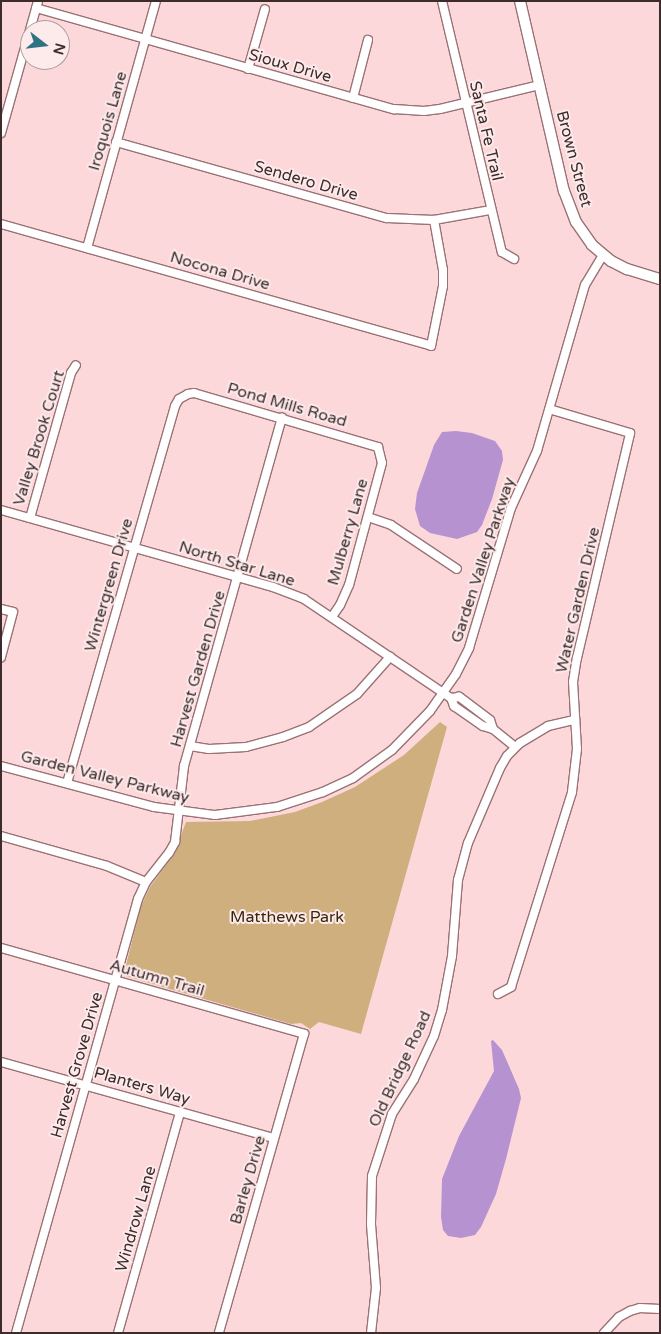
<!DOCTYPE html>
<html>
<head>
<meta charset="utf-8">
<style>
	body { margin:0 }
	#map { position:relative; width:661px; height:1334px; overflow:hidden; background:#fcd8da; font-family:"Varela Round",sans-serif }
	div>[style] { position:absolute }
	.green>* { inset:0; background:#cfaf7d }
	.water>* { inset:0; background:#b792d0 }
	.roads { filter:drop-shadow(1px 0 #9a7275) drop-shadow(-1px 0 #9a7275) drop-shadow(0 1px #9a7275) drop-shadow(0 -1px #9a7275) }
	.minor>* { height:8px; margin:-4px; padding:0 4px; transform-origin:4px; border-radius:4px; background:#fff }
	.major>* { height:10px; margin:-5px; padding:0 5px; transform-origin:5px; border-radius:5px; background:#fff }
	span { translate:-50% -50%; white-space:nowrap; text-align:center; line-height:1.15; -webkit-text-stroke:4px #fdeaeb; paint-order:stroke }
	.street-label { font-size:16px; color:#3c2c2c }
	.park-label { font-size:16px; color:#382709 }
	.frame { position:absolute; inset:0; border:2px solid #3c2c2c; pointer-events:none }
	.north { position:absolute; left:20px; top:20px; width:50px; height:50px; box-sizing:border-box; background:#fdeaeb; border:1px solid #b09e9f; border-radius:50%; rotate:106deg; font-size:14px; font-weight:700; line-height:20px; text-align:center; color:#3c2c2c }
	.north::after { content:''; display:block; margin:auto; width:18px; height:22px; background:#2f7383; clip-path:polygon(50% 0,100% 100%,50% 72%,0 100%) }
</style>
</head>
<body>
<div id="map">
	<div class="green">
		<i style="clip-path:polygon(440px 722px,447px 727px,361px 1034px,319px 1022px,310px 1029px,301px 1023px,291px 1024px,125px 976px,124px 973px,141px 906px,150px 887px,174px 854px,186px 822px,250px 821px,295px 812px,322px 802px,355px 787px,404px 755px)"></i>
	</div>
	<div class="water">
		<i style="clip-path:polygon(456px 431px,472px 433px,495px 441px,502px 451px,503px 460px,492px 499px,482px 525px,477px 532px,457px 539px,430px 533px,420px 526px,415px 509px,417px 493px,434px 445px,442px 432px)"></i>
		<i style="clip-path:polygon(493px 1040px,502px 1050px,519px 1089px,521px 1098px,506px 1159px,496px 1194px,481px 1227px,475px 1235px,461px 1238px,448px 1236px,443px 1230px,441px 1217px,442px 1179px,459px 1136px,494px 1071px,491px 1041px)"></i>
	</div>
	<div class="roads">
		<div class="minor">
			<i style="left:442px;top:1px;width:258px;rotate:76.6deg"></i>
			<i style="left:502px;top:252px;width:14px;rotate:30deg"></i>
			<i style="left:36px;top:8px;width:372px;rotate:15.8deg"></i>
			<i style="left:394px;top:109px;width:30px;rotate:4deg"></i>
			<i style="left:424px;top:111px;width:16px;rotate:-7deg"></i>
			<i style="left:440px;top:109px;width:103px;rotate:-13.5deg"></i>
			<i style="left:248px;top:69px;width:62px;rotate:-74.2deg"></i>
			<i style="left:353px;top:98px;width:60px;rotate:-75.5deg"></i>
			<i style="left:1px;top:133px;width:137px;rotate:-74.3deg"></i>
			<i style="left:116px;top:142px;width:281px;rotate:15.7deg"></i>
			<i style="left:387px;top:218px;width:47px;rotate:2.4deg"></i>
			<i style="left:434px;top:220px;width:58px;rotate:-10deg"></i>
			<i style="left:1px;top:224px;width:447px;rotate:15.8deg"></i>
			<i style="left:431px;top:346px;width:61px;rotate:-78.7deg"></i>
			<i style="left:443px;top:286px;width:16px;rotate:-90deg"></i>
			<i style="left:443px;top:270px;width:51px;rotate:-100.2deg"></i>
			<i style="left:87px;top:248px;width:256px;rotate:-74.4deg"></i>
			<i style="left:1px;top:510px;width:283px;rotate:15.8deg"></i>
			<i style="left:273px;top:587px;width:33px;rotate:21deg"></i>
			<i style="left:304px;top:599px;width:177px;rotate:34deg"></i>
			<i style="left:451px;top:698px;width:9px;rotate:69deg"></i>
			<i style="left:454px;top:706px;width:35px;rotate:35deg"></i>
			<i style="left:483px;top:726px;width:10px;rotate:17deg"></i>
			<i style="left:493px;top:729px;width:9px;rotate:-108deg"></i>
			<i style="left:490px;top:720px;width:39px;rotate:-143deg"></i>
			<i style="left:459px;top:697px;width:8px;rotate:173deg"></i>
			<i style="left:368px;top:517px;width:24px;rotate:19deg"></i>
			<i style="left:391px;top:525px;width:79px;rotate:33.7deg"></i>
			<i style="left:30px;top:518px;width:151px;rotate:-74.2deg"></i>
			<i style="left:71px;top:373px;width:9px;rotate:-58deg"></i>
			<i style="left:1px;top:609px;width:12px;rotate:14deg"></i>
			<i style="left:13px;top:612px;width:47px;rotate:104.9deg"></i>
			<i style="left:493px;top:729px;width:28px;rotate:39deg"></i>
			<i style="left:190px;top:746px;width:19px;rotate:9deg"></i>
			<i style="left:209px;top:749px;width:37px;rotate:-3deg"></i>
			<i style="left:246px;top:747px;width:38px;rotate:-15deg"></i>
			<i style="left:283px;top:737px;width:28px;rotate:-21deg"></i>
			<i style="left:309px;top:727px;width:58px;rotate:-34.5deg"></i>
			<i style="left:357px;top:694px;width:50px;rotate:-48.3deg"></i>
			<i style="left:1px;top:766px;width:158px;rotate:15deg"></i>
			<i style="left:154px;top:807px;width:62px;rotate:7.5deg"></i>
			<i style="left:215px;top:815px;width:63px;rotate:-7.4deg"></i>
			<i style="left:277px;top:807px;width:48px;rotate:-18.1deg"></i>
			<i style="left:323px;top:792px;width:33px;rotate:-25deg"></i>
			<i style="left:353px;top:778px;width:48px;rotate:-35.7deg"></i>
			<i style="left:392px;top:750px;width:54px;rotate:-45.7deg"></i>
			<i style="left:430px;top:711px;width:45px;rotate:-54.9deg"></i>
			<i style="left:456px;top:674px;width:29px;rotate:-63deg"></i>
			<i style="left:469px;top:648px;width:146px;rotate:-73.3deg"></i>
			<i style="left:511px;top:508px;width:63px;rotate:-65.5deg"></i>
			<i style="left:537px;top:451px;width:173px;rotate:-73.9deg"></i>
			<i style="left:585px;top:285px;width:35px;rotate:-59deg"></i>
			<i style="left:67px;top:783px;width:392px;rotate:-74deg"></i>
			<i style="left:175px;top:406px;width:8px;rotate:-60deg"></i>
			<i style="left:179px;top:399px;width:10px;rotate:-29deg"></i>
			<i style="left:188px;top:394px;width:6px;rotate:-9deg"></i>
			<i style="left:194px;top:393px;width:192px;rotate:16.4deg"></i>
			<i style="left:378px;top:447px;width:16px;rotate:76deg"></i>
			<i style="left:382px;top:463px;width:126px;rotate:105.1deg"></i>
			<i style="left:349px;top:585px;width:22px;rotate:114deg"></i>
			<i style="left:340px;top:605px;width:14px;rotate:124deg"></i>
			<i style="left:1px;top:836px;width:110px;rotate:15.8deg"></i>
			<i style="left:107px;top:866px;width:42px;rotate:22.3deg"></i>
			<i style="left:1px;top:948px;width:315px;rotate:15.8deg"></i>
			<i style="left:304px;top:1034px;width:311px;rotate:105.9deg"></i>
			<i style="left:498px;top:994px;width:15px;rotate:-28deg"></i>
			<i style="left:511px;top:987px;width:204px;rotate:-72.6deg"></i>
			<i style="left:572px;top:792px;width:43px;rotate:-83.4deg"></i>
			<i style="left:577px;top:749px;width:67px;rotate:-93.4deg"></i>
			<i style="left:573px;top:682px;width:24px;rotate:-81deg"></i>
			<i style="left:577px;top:658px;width:231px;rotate:-76.7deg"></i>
			<i style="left:630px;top:433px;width:84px;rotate:-163.5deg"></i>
			<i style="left:1px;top:1062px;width:283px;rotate:15.6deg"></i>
			<i style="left:16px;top:1333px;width:451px;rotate:-74.3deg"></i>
			<i style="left:138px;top:899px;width:19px;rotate:-65deg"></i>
			<i style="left:146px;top:882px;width:37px;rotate:-52deg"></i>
			<i style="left:169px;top:853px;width:13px;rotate:-61deg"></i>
			<i style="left:175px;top:842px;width:77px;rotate:-83.2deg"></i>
			<i style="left:184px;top:766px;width:362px;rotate:-74.3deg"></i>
			<i style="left:118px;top:1333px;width:230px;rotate:-74.3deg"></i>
			<i style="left:371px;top:1333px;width:45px;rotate:-83.7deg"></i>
			<i style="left:376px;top:1288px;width:64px;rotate:-94.5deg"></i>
			<i style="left:371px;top:1224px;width:48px;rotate:-88.8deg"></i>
			<i style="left:372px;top:1176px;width:65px;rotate:-72.1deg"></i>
			<i style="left:392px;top:1114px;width:41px;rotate:-57.8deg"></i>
			<i style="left:414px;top:1079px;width:47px;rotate:-65.1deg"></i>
			<i style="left:434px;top:1036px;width:27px;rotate:-73deg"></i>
			<i style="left:442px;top:1010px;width:55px;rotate:-79.5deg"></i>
			<i style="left:452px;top:956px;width:76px;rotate:-85.5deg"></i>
			<i style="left:458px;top:880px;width:38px;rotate:-75deg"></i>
			<i style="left:468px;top:843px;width:82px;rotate:-66.9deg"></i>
			<i style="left:500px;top:768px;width:14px;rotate:-60deg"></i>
			<i style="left:507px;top:756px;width:18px;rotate:-45deg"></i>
			<i style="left:520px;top:743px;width:33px;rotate:-31deg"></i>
			<i style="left:548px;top:726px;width:28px;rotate:-13deg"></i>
			<i style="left:604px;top:1333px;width:22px;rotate:-47deg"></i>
			<i style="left:619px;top:1317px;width:13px;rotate:-29deg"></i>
			<i style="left:630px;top:1311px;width:10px;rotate:-17deg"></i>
			<i style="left:640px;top:1308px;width:20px;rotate:3deg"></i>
		</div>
		<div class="major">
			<i style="left:520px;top:1px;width:195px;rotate:77deg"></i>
			<i style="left:564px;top:191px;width:33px;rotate:69deg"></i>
			<i style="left:576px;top:222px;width:28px;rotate:55deg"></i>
			<i style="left:592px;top:245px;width:25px;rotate:40deg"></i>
			<i style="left:611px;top:261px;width:18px;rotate:27deg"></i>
			<i style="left:627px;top:269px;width:34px;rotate:17deg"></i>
		</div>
	</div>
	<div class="street-label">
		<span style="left:290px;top:66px;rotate:16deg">Sioux Drive</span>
		<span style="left:108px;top:121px;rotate:-74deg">Iroquois Lane</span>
		<span style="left:486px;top:131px;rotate:77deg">Santa Fe Trail</span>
		<span style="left:574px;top:159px;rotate:75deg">Brown Street</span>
		<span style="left:306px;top:181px;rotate:16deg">Sendero Drive</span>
		<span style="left:220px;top:271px;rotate:16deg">Nocona Drive</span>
		<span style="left:287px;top:405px;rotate:16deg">Pond Mills Road</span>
		<span style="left:39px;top:438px;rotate:-73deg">Valley Brook Court</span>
		<span style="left:348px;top:532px;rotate:-74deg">Mulberry Lane</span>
		<span style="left:483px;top:560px;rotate:-72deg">Garden Valley Parkway</span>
		<span style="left:237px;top:564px;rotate:17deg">North Star Lane</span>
		<span style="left:109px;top:585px;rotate:-74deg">Wintergreen Drive</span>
		<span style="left:578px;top:600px;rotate:-77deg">Water Garden Drive</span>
		<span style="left:198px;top:669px;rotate:-74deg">Harvest Garden Drive</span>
		<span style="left:105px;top:777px;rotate:14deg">Garden Valley Parkway</span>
		<span style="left:157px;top:978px;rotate:16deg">Autumn Trail</span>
		<span style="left:77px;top:1065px;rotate:-74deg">Harvest Grove Drive</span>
		<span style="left:400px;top:1069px;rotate:-65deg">Old Bridge Road</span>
		<span style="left:142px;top:1086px;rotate:16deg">Planters Way</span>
		<span style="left:248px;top:1180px;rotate:-74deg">Barley Drive</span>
		<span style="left:136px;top:1219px;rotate:-74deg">Windrow Lane</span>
	</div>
	<div class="park-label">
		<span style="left:287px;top:917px">Matthews Park</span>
	</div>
	<div class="frame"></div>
	<div class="north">N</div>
</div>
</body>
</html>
